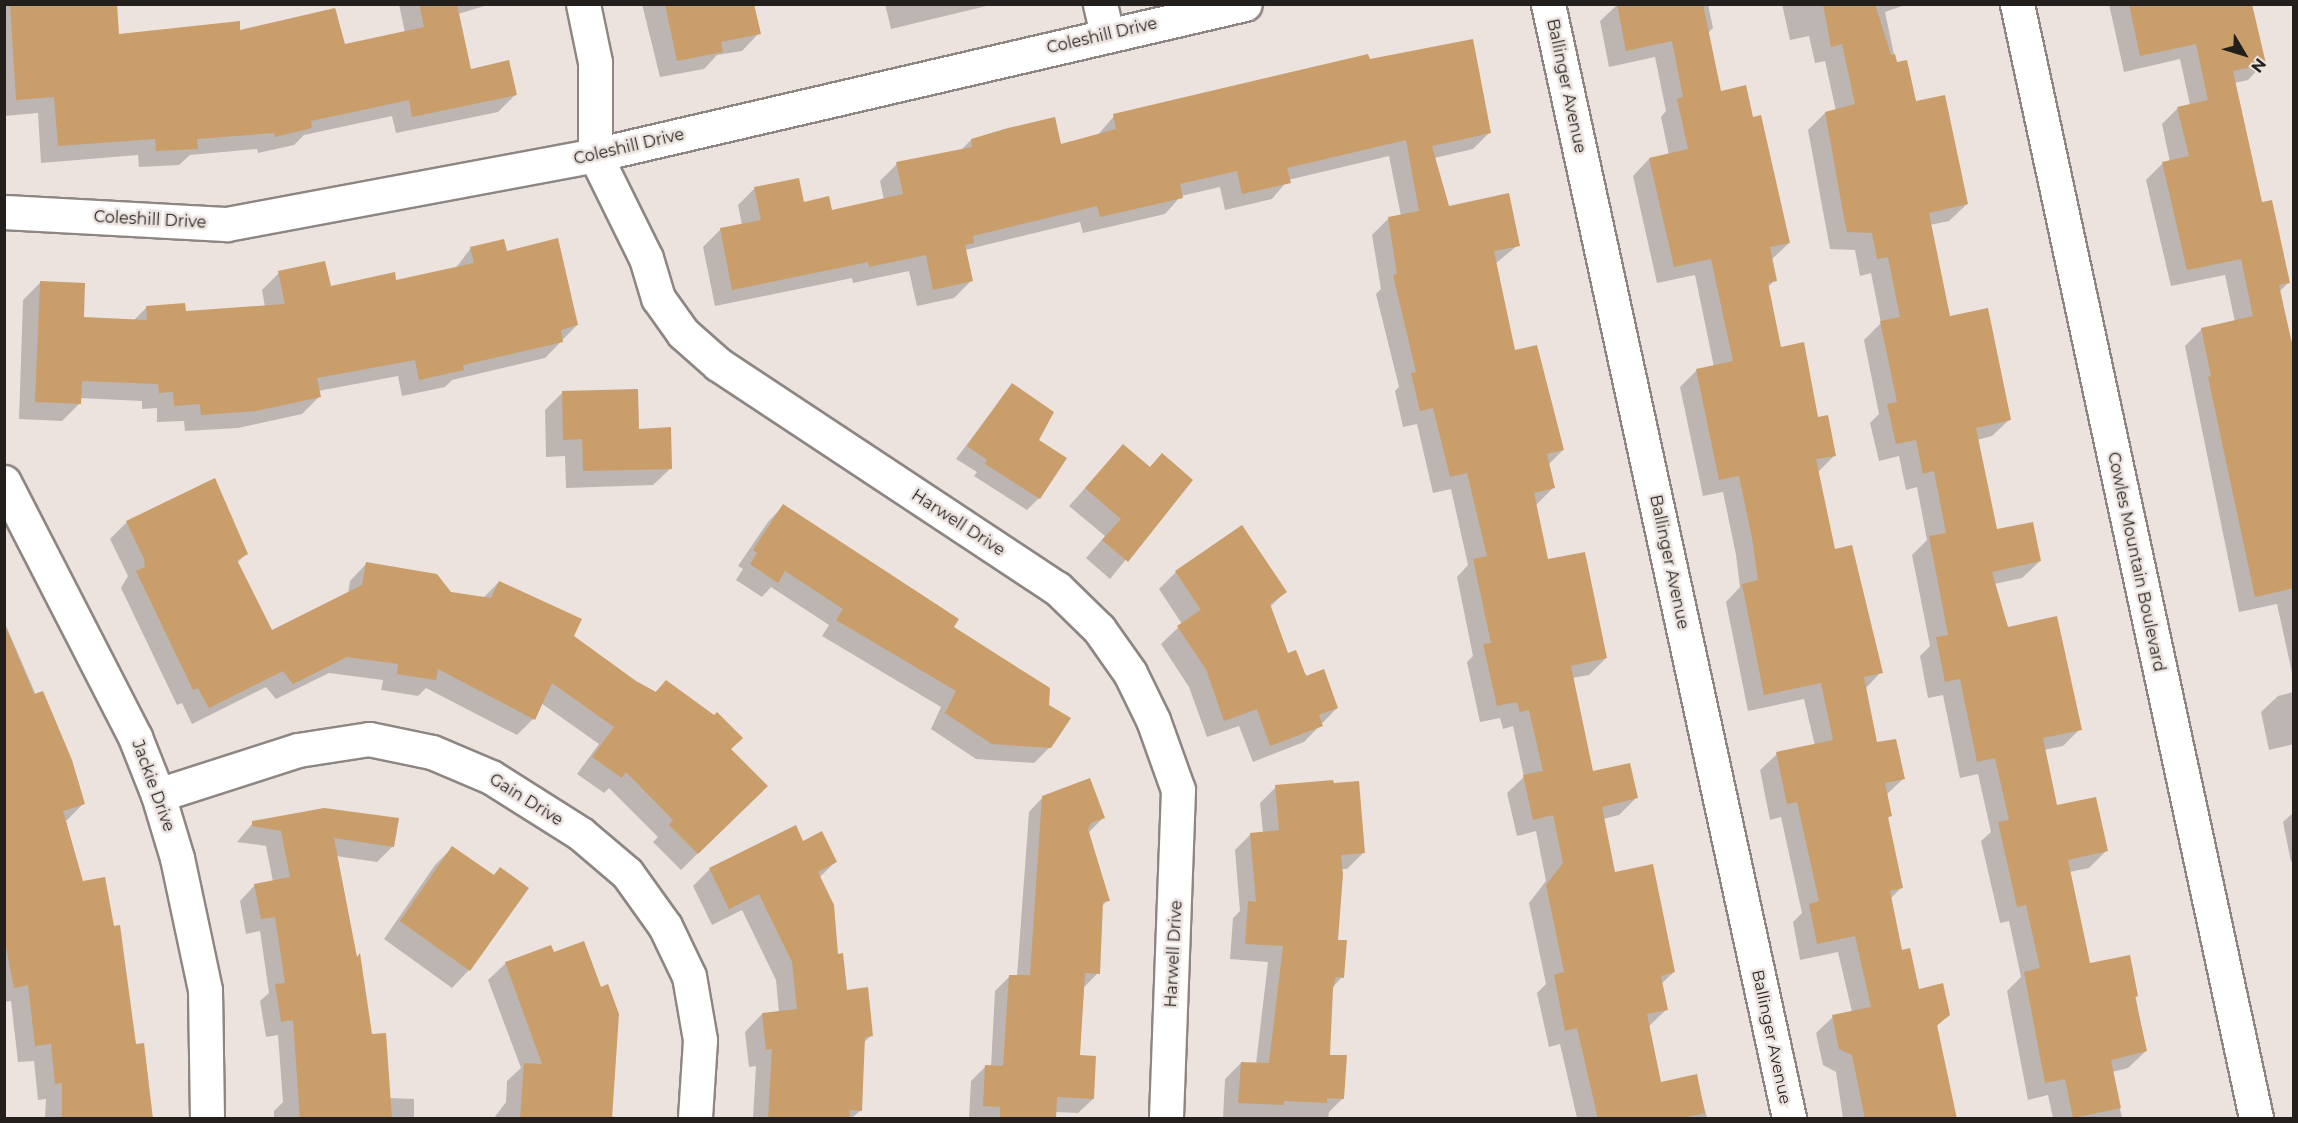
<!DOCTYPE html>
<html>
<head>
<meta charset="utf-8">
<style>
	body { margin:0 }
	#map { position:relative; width:2298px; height:1123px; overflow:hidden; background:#ece3df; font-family:Montserrat,sans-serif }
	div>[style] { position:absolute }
	.shadow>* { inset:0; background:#0003 }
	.building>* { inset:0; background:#c99e6a }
	.roads { filter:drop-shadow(2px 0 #8e8682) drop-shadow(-2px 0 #8e8682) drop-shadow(0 2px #8e8682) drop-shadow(0 -2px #8e8682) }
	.minor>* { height:33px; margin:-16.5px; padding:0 16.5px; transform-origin:16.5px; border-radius:16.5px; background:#fff }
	span { translate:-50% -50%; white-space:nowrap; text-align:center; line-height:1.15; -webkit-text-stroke:5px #ece3df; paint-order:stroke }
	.street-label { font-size:16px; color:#221f1d }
	.frame { position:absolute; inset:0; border:6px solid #221f1d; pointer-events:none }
	.north { position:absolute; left:2214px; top:24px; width:60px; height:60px; -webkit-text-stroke:4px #ece3df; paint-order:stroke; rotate:128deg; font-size:16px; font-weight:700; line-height:24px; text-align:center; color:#221f1d }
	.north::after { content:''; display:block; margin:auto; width:21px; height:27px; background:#221f1d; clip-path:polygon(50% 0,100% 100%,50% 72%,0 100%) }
</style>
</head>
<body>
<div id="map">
	<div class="shadow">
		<i style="clip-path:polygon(4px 4px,115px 4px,118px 35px,239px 32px,336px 10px,344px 46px,405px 33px,399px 4px,491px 4px,458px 14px,470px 70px,515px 95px,498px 112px,396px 133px,392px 116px,304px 135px,294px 145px,258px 153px,257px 149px,190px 155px,179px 165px,139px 167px,138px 155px,41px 163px,38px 113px,4px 116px)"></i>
		<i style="clip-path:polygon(642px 4px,754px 4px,759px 33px,742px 51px,717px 55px,704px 69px,660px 77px)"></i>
		<i style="clip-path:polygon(885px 4px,995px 4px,891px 29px)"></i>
		<i style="clip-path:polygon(1708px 4px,1713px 28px,1707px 34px,1719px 93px,1752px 118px,1789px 243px,1771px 260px,1775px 280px,1767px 288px,1780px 349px,1835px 455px,1818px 472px,1834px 551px,1881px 672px,1865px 689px,1876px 744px,1903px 779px,1886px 795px,1890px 816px,1887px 819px,1901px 888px,1890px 899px,1901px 951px,1918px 990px,1949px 1014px,1936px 1027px,1955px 1118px,1843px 1118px,1836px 1072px,1823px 1065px,1816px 1033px,1833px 1017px,1852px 1012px,1838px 952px,1800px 960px,1793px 922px,1802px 913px,1781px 817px,1770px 820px,1760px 770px,1777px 754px,1815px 746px,1804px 699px,1748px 711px,1726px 602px,1740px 587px,1736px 555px,1723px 492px,1703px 496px,1680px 387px,1697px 370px,1714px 367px,1695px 275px,1657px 283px,1633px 176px,1649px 159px,1669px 155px,1661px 117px,1666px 111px,1655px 57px,1609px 67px,1600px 21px,1617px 5px)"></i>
		<i style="clip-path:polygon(1782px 4px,1908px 4px,1885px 12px,1896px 64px,1967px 204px,1949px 221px,1930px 225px,1949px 318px,2010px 419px,1992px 436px,1977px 440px,1996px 531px,2040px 561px,2022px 578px,1994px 584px,2007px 629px,2080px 729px,2063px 746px,2044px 750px,2056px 807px,2106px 851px,2089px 868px,2069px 872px,2089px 965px,2128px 957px,2146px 1051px,2128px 1068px,2112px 1072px,2122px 1118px,2053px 1118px,2048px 1095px,2028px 1100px,2007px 991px,2021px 977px,2009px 921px,2000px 923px,1981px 841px,1991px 832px,1978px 774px,1960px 778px,1943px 695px,1928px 698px,1920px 656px,1930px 646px,1912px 555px,1927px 540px,1917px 487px,1906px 490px,1899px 456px,1879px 461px,1870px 423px,1879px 414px,1864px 340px,1881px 323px,1871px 273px,1860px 276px,1855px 250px,1830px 249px,1808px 130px,1825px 113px,1836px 111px,1825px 61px,1815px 63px,1809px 36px,1790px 40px)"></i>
		<i style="clip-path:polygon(2109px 4px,2250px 4px,2264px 63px,2248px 80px,2234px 83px,2261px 204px,2288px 283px,2279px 292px,2294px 351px,2294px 682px,2277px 604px,2239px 612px,2185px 346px,2202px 329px,2235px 322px,2225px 275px,2171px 286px,2146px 180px,2163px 163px,2170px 162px,2162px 124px,2178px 108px,2190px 105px,2180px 59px,2124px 72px)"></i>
		<i style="clip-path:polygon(1114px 116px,1490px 132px,1473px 149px,1434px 158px,1448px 208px,1518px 245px,1495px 264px,1514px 351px,1563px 450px,1548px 465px,1553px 488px,1536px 505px,1547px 561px,1606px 658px,1589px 675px,1572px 678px,1592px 772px,1636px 798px,1619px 815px,1603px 819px,1614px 874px,1674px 972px,1661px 984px,1667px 1009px,1648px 1027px,1660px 1084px,1696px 1076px,1707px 1118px,1577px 1118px,1560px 1044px,1549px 1047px,1537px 993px,1546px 984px,1529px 903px,1546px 881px,1536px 831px,1517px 836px,1507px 793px,1524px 777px,1513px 726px,1503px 729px,1500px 718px,1480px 722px,1467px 662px,1473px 656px,1457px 577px,1468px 565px,1451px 489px,1433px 493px,1417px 424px,1403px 427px,1395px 391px,1399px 387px,1376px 294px,1381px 289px,1372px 235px,1389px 218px,1401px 216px,1389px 156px,1288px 180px,1272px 199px,1225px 210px,1220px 187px,1181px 196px,1165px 214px,1083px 233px,1080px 222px,965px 250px,971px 281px,954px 298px,917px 306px,909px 271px,853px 283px,852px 278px,715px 306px,703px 247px,720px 230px,742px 225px,738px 205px,755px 188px,830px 211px,884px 200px,880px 181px,897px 164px,961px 150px,971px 140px,1060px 146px,1097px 136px)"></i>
		<i style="clip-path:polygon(471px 248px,506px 252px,577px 325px,545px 358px,452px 380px,445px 387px,402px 396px,398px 376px,318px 391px,319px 397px,302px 414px,238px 428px,185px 431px,184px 421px,157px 422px,157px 408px,142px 409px,142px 401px,80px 398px,80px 403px,62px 421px,19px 419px,23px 300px,40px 283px,82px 319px,133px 321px,147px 307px,184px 313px,265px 307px,262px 290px,279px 273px,330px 288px,395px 282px,455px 269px)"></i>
		<i style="clip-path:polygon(1012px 384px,1037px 441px,1039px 498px,1027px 510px,974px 476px,977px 472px,956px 459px)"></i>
		<i style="clip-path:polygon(562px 393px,638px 430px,671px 468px,653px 485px,566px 488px,565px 456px,546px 457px,545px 410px)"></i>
		<i style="clip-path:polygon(1123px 446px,1149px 468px,1162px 455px,1191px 480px,1110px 579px,1086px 558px,1105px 536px,1069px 506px)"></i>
		<i style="clip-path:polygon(215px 480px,246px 554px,237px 563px,271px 633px,348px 594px,350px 581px,366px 564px,450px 593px,483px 598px,499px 582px,635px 682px,654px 693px,666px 682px,766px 786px,681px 870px,653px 842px,658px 837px,609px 788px,604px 793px,577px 774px,599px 744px,541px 703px,533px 719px,517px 735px,426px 688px,418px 696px,381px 690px,383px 680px,329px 673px,276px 699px,266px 687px,192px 724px,182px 703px,177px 705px,121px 588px,128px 576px,110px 539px,127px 522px)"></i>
		<i style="clip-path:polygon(783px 506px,952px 627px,1050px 747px,1034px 763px,976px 759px,931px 729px,941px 707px,822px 636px,829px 625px,771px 587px,762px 597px,736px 580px,743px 569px,738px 566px,768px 522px)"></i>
		<i style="clip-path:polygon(1176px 572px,1285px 592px,1269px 608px,1288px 655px,1337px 708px,1304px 742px,1253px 762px,1239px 726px,1207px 737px,1189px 687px,1161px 644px,1182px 624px,1159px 589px)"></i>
		<i style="clip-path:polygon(4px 621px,83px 804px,66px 821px,82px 883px,113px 928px,119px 927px,135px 1046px,150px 1118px,45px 1118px,46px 1099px,38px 1100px,34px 1061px,18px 1062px,11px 1001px,4px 1002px)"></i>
		<i style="clip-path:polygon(2294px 692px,2294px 744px,2269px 750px,2261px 712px,2278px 696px)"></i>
		<i style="clip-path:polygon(1276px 787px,1363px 853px,1347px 869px,1341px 869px,1336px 941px,1342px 977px,1332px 988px,1328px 1056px,1343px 1098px,1329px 1112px,1328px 1118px,1223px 1118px,1225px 1079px,1241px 1063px,1256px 1064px,1268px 962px,1230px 959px,1233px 918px,1240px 911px,1235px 850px,1251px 834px,1263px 833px,1260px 803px)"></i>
		<i style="clip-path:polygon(1043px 797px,1103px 818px,1089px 832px,1108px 900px,1101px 907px,1098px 973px,1084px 987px,1079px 1057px,1093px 1099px,1078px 1113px,1055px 1112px,1054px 1118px,969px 1118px,971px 1081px,985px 1067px,991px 1067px,995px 991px,1010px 976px,1017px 976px,1029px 812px)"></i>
		<i style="clip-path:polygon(2294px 812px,2294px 861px,2291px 862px,2283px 822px)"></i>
		<i style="clip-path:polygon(253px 823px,393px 846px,377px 862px,336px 856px,371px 1035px,389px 1098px,414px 1099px,414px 1118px,274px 1118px,274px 1111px,283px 1102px,278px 1035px,266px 1037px,260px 1001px,269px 993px,260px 931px,246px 934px,240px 901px,255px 885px,273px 882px,266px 846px,237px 842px)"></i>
		<i style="clip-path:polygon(802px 843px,835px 862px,819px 878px,846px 991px,871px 1036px,863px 1043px,861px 1110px,852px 1118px,753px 1118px,756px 1066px,749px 1067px,745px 1032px,762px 1014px,779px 1013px,776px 980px,742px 910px,712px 925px,693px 886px,710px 869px)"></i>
		<i style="clip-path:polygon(452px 848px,493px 876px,500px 869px,469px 970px,452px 988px,384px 939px,435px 865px)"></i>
		<i style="clip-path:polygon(506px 963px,610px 1116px,621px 1118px,494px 1118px,506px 1102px,507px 1081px,521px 1068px,488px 980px)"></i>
	</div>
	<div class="building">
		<i style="clip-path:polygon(10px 4px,117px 4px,119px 34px,240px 21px,240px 30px,335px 8px,345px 44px,424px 27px,419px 4px,457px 4px,471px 69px,509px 60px,517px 95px,412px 117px,409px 100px,311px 121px,312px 128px,275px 137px,274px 133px,197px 139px,198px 149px,156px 151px,155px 139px,58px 146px,54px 97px,16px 100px)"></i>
		<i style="clip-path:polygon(665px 4px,754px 4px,761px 34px,721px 42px,723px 52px,677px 61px)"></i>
		<i style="clip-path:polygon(1617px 4px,1703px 4px,1721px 91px,1746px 85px,1753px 117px,1761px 115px,1790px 243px,1770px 247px,1777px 281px,1768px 283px,1781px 347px,1804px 342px,1818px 417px,1828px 415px,1836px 456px,1816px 459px,1835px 549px,1852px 545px,1883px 673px,1864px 677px,1877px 742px,1896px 739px,1905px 779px,1885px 783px,1892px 816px,1888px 817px,1903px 888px,1890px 891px,1902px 950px,1910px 948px,1919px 989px,1943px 983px,1950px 1015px,1937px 1025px,1957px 1119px,1865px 1119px,1852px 1055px,1839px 1049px,1832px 1015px,1871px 1007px,1855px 936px,1817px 944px,1809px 904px,1819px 901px,1797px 802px,1787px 804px,1776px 752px,1833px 740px,1821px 683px,1764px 695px,1742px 584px,1758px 580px,1752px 538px,1739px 476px,1719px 480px,1696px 369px,1733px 361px,1711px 259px,1674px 267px,1649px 158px,1688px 149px,1677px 99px,1683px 97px,1672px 41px,1626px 51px)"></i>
		<i style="clip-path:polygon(1823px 4px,1875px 4px,1891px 55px,1895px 54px,1897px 62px,1907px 60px,1916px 101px,1945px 95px,1968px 204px,1929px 213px,1950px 316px,1988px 308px,2011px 420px,1976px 428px,1997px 529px,2033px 522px,2041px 561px,1992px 572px,2008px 627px,2057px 616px,2082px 730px,2043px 738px,2057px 805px,2096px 797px,2108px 851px,2068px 860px,2090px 963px,2130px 955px,2138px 996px,2135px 997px,2147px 1051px,2111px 1060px,2121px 1108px,2073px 1118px,2065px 1079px,2045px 1083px,2024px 972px,2040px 968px,2026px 905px,2017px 907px,1998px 822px,2009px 820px,1995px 758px,1977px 762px,1960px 679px,1945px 682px,1936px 637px,1948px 635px,1929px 536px,1946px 533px,1934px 471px,1923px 474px,1916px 440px,1896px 444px,1887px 404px,1897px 402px,1880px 321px,1900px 317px,1888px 257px,1877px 259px,1872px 233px,1847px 232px,1844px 218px,1825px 112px,1855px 104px,1842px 44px,1831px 47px)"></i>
		<i style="clip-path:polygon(2129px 4px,2252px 4px,2266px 64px,2233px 71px,2262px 202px,2272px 200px,2290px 283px,2279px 285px,2294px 353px,2294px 588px,2255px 597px,2208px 377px,2211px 376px,2201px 328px,2253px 316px,2241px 259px,2187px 270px,2162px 162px,2189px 156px,2177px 107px,2208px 100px,2196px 44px,2140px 56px)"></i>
		<i style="clip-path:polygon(1473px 39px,1491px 133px,1432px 146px,1449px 206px,1509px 193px,1520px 246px,1494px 251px,1515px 350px,1537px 345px,1564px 450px,1547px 454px,1555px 488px,1534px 493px,1548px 559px,1585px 552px,1607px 658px,1571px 666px,1593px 771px,1630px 763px,1638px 798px,1602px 807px,1615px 872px,1653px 864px,1675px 972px,1661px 976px,1668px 1010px,1647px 1014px,1661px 1082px,1697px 1074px,1705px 1113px,1678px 1119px,1598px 1119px,1577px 1028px,1565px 1031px,1554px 975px,1564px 972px,1546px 885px,1563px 863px,1553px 815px,1533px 820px,1523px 775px,1543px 771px,1529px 710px,1520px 712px,1517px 702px,1497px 706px,1483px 644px,1491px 643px,1473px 559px,1487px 556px,1467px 473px,1450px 477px,1433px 408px,1420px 411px,1411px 373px,1416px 372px,1393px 275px,1397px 274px,1388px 217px,1419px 211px,1406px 140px,1287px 168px,1291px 183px,1242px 194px,1237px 171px,1180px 184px,1183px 198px,1100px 217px,1097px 206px,973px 236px,974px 243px,965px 245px,973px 281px,933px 290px,926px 255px,869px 267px,868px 262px,732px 290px,720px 228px,761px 220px,754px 187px,799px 178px,804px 202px,829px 196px,832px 210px,903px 194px,896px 162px,972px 147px,971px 139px,1008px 128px,1055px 117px,1061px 144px,1116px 129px,1113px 114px,1368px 54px,1370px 59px)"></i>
		<i style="clip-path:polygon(558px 238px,578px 325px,561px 330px,563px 342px,463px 365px,464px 370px,419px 380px,415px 360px,317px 378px,321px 397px,256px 411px,201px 415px,200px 404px,174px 406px,173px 392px,159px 393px,158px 384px,82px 381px,81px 404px,35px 402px,40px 281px,85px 283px,84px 317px,147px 320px,146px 306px,185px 303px,186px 311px,285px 304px,278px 271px,325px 261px,331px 286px,395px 272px,396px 280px,474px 263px,470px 247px,504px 239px,507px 251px)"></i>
		<i style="clip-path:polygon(1012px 383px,1054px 412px,1039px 440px,1067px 458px,1040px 499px,985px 464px,987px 460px,967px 446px)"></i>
		<i style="clip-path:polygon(638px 389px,639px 429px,671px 427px,672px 469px,583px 471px,582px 439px,563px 440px,562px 391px)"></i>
		<i style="clip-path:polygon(1123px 444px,1150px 467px,1162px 453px,1193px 480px,1128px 562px,1102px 540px,1121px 519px,1085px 488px)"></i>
		<i style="clip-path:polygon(215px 478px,248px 554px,237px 560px,272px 630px,362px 585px,366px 562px,437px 574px,451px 592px,491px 598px,499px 581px,582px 619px,574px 636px,636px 681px,656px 692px,666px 680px,714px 715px,717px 712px,743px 738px,731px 749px,768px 786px,698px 854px,669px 825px,673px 820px,626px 772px,622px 778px,592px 757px,614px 727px,552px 683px,535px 720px,438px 669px,436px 680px,397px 674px,398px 664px,347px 657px,293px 684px,283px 671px,209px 708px,198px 688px,193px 690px,136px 571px,145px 567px,144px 559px,126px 521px)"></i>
		<i style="clip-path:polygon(783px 504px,959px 619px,954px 627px,1050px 688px,1049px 705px,1071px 718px,1051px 748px,992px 744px,945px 713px,956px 691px,836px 620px,843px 609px,785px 571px,778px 583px,750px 564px,757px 553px,753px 550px)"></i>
		<i style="clip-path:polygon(1242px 525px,1287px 592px,1270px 604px,1288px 653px,1296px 650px,1306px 676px,1324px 669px,1338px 708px,1319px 715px,1323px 726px,1270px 746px,1257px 709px,1224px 721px,1206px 669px,1177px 626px,1201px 610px,1175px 571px)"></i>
		<i style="clip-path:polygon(4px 623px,34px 694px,43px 691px,72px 760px,85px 804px,63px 811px,83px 881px,105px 877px,114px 926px,120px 925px,136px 1044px,144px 1043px,153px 1119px,62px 1119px,62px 1083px,55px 1084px,51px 1044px,35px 1046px,28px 985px,14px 988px,4px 937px)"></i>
		<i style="clip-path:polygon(1090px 778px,1105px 818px,1091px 823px,1088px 829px,1110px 901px,1103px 902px,1100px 974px,1085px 973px,1080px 1055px,1096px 1056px,1094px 1099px,1057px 1097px,1056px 1119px,1000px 1119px,1000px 1107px,983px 1106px,985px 1065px,1003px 1066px,1009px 975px,1030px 975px,1042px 796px)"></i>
		<i style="clip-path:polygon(1333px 780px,1334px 783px,1359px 781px,1365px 853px,1341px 855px,1343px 874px,1338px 940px,1347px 940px,1344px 978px,1336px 977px,1333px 988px,1330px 1055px,1347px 1055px,1344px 1099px,1327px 1098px,1327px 1103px,1284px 1101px,1284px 1105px,1238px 1103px,1241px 1062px,1269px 1063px,1283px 946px,1245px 944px,1248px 901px,1256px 902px,1250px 833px,1279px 830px,1275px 785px)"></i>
		<i style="clip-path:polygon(324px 808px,399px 818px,394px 847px,334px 838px,357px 957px,360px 953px,372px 1034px,386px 1033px,392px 1119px,300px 1119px,293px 1020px,281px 1022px,275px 984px,285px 983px,275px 917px,261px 919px,254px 884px,290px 877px,281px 831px,252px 826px,252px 821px)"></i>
		<i style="clip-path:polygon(796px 825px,803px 841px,822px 831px,837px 862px,818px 872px,834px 905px,838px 954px,843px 953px,847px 990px,868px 987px,873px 1036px,865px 1037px,862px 1111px,850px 1110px,849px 1119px,768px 1119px,772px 1049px,766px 1050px,762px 1013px,797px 1009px,792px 962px,759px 894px,729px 909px,709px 868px)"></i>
		<i style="clip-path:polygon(452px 846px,494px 875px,500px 867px,529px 888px,470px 971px,400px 921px)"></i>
		<i style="clip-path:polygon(584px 941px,601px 987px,608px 984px,619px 1014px,612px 1119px,520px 1119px,524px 1063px,542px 1064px,505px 962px,551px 945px,554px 952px)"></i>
	</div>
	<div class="roads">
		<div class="minor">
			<i style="left:583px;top:4px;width:59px;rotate:78.3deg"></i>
			<i style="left:595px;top:62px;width:93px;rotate:90deg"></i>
			<i style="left:595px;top:155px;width:115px;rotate:63.7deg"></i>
			<i style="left:646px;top:258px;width:42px;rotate:73.3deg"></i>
			<i style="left:658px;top:298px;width:43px;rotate:54.5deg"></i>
			<i style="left:683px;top:333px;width:47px;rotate:41.5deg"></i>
			<i style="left:718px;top:364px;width:406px;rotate:33.5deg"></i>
			<i style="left:1057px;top:588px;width:59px;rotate:44.3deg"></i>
			<i style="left:1099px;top:629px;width:54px;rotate:54.8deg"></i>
			<i style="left:1130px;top:673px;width:52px;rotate:63.9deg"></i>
			<i style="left:1153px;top:720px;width:74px;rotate:70.3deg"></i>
			<i style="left:1178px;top:790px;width:328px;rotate:92.1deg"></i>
			<i style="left:1100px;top:4px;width:32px;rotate:77deg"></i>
			<i style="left:1548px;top:4px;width:1140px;rotate:77.79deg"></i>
			<i style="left:2017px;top:4px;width:1139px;rotate:77.89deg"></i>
			<i style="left:4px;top:212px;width:223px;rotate:3.1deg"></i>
			<i style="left:227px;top:224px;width:374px;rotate:-10.6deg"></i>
			<i style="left:595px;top:155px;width:667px;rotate:-13.08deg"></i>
			<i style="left:4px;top:482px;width:287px;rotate:62.8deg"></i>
			<i style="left:135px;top:737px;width:62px;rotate:68.4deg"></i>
			<i style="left:158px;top:795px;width:66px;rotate:73.2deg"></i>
			<i style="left:177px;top:858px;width:135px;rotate:78deg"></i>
			<i style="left:205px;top:990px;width:128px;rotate:89.1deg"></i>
			<i style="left:158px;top:795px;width:147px;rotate:-17.8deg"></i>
			<i style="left:298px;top:750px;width:72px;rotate:-8.8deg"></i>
			<i style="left:369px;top:739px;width:64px;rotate:11.7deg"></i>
			<i style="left:432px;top:752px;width:64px;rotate:23deg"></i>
			<i style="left:491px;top:777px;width:107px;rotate:32.3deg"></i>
			<i style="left:581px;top:834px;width:60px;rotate:40.3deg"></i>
			<i style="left:627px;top:873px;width:65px;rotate:54.4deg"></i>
			<i style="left:665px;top:926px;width:55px;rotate:64.4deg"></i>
			<i style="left:689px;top:976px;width:65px;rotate:80.2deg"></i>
			<i style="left:700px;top:1040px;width:78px;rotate:93.7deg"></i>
		</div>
	</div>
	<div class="street-label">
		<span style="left:1102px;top:36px;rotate:-13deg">Coleshill Drive</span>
		<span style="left:1566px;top:86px;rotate:78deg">Ballinger Avenue</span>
		<span style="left:629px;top:147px;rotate:-13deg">Coleshill Drive</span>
		<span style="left:150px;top:220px;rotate:3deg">Coleshill Drive</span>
		<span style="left:958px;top:523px;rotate:33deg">Harwell Drive</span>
		<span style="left:1669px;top:562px;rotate:78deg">Ballinger Avenue</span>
		<span style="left:2136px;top:562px;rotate:78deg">Cowles Mountain Boulevard</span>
		<span style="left:153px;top:786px;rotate:70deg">Jackie Drive</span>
		<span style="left:526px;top:800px;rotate:32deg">Gain Drive</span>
		<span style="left:1174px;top:954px;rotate:-87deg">Harwell Drive</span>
		<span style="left:1771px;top:1037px;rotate:78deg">Ballinger Avenue</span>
	</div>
	<div class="frame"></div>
	<div class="north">N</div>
</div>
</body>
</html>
